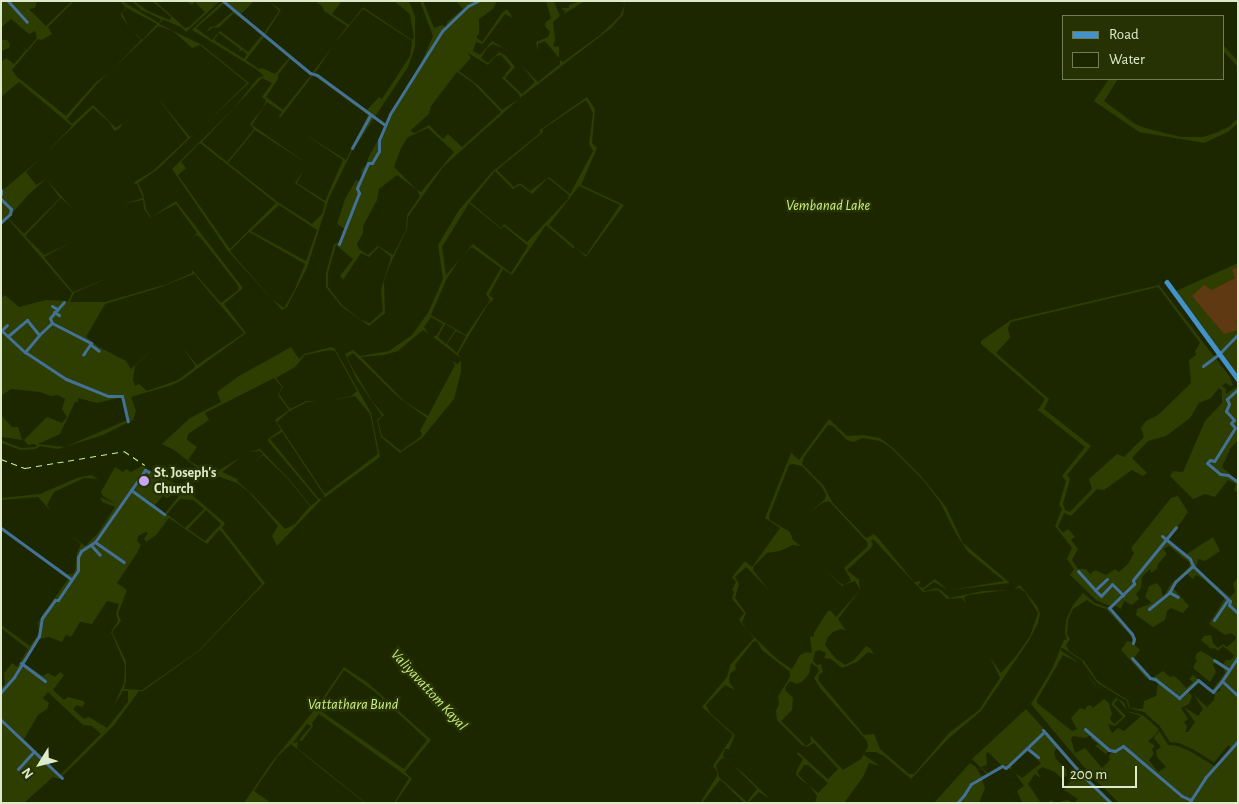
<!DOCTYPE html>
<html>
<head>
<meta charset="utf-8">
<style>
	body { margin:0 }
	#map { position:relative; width:1239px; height:804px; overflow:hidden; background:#2e3d00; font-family:"Alegreya Sans",sans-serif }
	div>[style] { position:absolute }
	.green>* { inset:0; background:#5e3911 }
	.water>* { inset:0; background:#1c2700 }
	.stream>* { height:1px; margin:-0.5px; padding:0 0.5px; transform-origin:0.5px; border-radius:0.5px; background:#1c2700 }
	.canal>* { height:2.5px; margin:-1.25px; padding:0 1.25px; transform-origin:1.25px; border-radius:1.25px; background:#1c2700 }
	.ferry>* { height:1px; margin-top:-0.5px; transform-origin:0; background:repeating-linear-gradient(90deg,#cdf082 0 6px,transparent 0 11px) }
	.street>* { height:3px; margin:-1.5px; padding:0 1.5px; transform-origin:1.5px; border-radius:1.5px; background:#437296 }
	.secondary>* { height:4.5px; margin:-2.25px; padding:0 2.25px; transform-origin:2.25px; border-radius:2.25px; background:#4392cc }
	.dots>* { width:14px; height:14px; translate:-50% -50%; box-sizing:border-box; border:2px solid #263204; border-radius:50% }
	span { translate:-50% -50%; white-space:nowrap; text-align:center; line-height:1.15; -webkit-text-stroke:5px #263204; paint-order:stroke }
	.poi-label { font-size:14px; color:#dfeacc; font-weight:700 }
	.left { translate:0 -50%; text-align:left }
	.water-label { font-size:15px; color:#cdf082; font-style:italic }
	.frame { position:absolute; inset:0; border:2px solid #dfeacc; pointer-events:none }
	.legend { position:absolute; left:1062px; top:15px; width:162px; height:65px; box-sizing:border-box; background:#263204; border:1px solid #707c54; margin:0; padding:6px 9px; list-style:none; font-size:15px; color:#dfeacc }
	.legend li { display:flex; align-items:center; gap:10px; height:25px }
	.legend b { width:25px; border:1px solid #707c54 }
	.north { position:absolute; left:15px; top:739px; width:50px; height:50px; -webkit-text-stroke:4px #263204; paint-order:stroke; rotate:234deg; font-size:14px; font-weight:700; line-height:20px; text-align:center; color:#dfeacc }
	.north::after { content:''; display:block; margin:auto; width:18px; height:22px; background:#dfeacc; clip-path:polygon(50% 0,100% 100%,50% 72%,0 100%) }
	.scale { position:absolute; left:1062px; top:766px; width:75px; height:22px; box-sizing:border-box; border:2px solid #dfeacc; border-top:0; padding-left:6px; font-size:15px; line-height:18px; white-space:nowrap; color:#dfeacc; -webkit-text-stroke:4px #263204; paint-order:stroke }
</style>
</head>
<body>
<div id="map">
	<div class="green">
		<i style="clip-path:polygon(1238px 268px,1238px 319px,1236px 322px,1238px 330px,1224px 334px,1192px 296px,1204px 285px,1212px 290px,1235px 278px,1232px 269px)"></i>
	</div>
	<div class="water">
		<i style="clip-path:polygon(37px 1px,72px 1px,46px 26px,29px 9px,35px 8px)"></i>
		<i style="clip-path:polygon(74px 1px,120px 1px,126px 8px,121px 13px,121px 16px,129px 27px,122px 13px,127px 8px,157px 24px,142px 40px,130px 27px,141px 40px,109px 73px,95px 83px,66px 116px,16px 76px,12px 70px,38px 39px,42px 40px,52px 34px,48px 27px)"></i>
		<i style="clip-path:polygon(122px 1px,132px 1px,141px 10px,161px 19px,159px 23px)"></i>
		<i style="clip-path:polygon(134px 1px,152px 1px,171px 17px,170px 20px,148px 11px)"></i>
		<i style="clip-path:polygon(155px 1px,186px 1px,192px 5px,195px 2px,205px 12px,189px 27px,185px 28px)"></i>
		<i style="clip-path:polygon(evenodd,220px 1px,223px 1px,192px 30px,256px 69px,264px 76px,258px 78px,233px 109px,172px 169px,228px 251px,282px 310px,287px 307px,307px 268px,329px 198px,351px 153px,408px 67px,415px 47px,415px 17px,409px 1px,420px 1px,433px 36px,422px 61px,368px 158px,367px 163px,361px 171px,362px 176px,359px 181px,356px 180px,345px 199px,337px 224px,345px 229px,338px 243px,334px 244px,326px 273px,326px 287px,341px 306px,369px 326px,385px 313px,384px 281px,389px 267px,407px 229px,408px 217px,412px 211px,443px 167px,519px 99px,502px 110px,479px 86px,459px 71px,471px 58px,468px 53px,488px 65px,496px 56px,501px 55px,511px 67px,502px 78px,519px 94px,520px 98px,611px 28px,623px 15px,625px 1px,1238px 1px,1238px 61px,1223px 45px,1223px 16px,1063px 16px,1063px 79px,1109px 79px,1094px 101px,1139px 132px,1204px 143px,1228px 132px,1238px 123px,1238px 263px,1176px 291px,1167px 281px,1164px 282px,1238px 382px,1238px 388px,1236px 387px,1226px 394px,1226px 389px,1222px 386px,1226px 383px,1230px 386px,1233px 385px,1230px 377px,1159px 285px,1011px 320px,981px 341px,981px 344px,1045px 399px,1038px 410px,1085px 447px,1062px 476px,1066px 481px,1059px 505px,1062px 509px,1055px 526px,1072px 548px,1067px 559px,1074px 569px,1070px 575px,1096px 600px,1110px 606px,1109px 608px,1095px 603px,1083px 593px,1073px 605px,1066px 620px,1065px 633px,1067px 639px,1064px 640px,1052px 669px,1031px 704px,1090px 774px,1119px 803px,1114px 803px,1089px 779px,1026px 709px,972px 759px,987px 774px,981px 776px,976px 767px,970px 763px,934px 803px,844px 803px,863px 777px,869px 763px,880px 766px,864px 755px,865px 752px,876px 752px,884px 756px,911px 779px,948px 739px,981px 711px,1030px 639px,1038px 623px,1040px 614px,1037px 606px,1020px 585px,1014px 589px,1019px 588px,1025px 592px,1038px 613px,1030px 636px,1016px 656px,1001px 673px,990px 657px,1000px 678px,979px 710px,949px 733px,914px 774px,909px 774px,880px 749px,874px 734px,864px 735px,818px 680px,819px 675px,823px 672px,821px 664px,817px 665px,813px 661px,815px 652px,819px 650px,826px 653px,824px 658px,831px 659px,842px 668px,857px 662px,868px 652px,874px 654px,870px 648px,866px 646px,854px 660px,845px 665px,836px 659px,825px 645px,828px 637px,833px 632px,841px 629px,846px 631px,838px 619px,860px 590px,836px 617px,830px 610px,827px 612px,814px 633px,814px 637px,810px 636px,812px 653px,806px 652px,800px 655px,792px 669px,778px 660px,747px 630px,754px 638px,730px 665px,727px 677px,702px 707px,733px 735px,713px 766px,717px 771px,717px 776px,700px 803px,395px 803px,412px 779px,405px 772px,431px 740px,368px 683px,344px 667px,316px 708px,271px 763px,244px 803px,24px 803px,53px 777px,59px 779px,83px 756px,114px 725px,139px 691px,143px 691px,199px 651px,265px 583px,222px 528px,225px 523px,185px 489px,142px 466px,131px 472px,126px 469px,123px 472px,115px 467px,101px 492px,103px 496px,116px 504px,100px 497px,102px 502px,115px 507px,98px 533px,85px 546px,69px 534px,81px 544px,77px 553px,75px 570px,73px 574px,67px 574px,1px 527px,1px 500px,38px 497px,51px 511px,47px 505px,54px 492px,84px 478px,98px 479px,91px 475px,77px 478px,40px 494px,1px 498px,1px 443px,21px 450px,36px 449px,40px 446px,58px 449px,103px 435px,133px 420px,136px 411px,131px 397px,172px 385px,182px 380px,246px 333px,224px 304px,243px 288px,176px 201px,151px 217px,146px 209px,143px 193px,138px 183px,158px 169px,196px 132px,190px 137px,156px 96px,188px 138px,154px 170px,133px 183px,137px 184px,143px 198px,123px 204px,143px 200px,144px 209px,150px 217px,147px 219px,176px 204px,197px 233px,190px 240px,196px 235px,200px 237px,237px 284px,239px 288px,237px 291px,221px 303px,192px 270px,192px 273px,167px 284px,105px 302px,70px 302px,74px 293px,112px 276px,73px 292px,44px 257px,70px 243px,44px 255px,25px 236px,61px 198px,72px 208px,47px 180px,60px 198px,24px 234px,8px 218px,29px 194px,46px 179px,36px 185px,26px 172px,93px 108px,110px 123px,114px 131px,120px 128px,123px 123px,116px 128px,93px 105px,72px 124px,67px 119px,97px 84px,158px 26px,173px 31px,192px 48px,200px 45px,247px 83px,207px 122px,249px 83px,202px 45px,159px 24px,162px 20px,164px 20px,181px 27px,186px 32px,220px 1px,587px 97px,595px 109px,592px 143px,597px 148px,581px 185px,624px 205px,586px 257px,577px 249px,586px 255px,620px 205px,579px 186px,549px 225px,574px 246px,574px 249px,546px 225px,512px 275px,503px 269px,489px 295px,494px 299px,488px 304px,458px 354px,461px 358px,433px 337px,437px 335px,443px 324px,431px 317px,424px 327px,429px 334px,423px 330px,398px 351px,384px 355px,361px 357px,404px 401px,428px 416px,455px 365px,452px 361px,457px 364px,461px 361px,461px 372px,454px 399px,422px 438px,400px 453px,381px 437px,377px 420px,382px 416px,356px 378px,345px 354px,353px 350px,360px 356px,389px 351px,412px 335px,428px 313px,443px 279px,438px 245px,459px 210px,492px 172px,540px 133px,540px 130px,587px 97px,220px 1px,291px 347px,299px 359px,304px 354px,331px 347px,335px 349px,371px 413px,380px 457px,324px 498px,324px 495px,282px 432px,270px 439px,319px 499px,322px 499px,277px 546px,272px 536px,278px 526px,249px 492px,237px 483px,200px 470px,174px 450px,162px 444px,190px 418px,221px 402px,217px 392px,239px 376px,291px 347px,220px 1px,829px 419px,847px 436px,863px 435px,880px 438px,893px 448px,921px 476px,946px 507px,963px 543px,1010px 583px,951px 590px,1004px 581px,968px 552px,955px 532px,940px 502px,923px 480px,890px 447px,880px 441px,862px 438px,854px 442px,847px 440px,833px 426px,828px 425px,804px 457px,802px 464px,824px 486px,832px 502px,866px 538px,874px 534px,879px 539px,914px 582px,921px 581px,918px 586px,923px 588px,935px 579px,948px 590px,934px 582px,923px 590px,925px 591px,937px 588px,942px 591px,950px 598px,982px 591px,1008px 590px,968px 595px,964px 598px,966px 604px,962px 598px,947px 599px,938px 590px,923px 592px,873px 539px,871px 541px,873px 544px,871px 548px,847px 570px,859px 580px,860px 590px,855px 581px,842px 586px,826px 571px,840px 583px,844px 585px,848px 583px,851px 580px,844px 568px,867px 547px,868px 543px,829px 501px,822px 503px,809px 513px,825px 499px,826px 495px,822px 487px,802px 466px,793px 464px,789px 465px,769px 516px,770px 520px,790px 532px,793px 540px,801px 546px,793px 545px,780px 551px,767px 553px,754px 566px,753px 570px,769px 590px,746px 567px,735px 577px,739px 584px,735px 598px,746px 613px,742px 622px,747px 630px,739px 620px,744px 613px,732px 599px,734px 592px,732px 590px,736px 582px,732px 577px,745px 561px,752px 567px,780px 528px,765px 518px,791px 453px,799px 460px,829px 419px)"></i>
		<i style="clip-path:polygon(254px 1px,315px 1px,322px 6px,324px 11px,347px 26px,335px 43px,363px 9px,412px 41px,410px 56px,382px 99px,379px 97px,367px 110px,315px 73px,333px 46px,312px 73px,265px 35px,281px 10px,270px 2px,279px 11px,264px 33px,241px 14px)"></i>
		<i style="clip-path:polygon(342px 1px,394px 1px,410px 14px,414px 37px,412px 40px,363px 7px,349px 25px,332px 14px)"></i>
		<i style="clip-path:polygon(423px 1px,456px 1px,463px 9px,447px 22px,446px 27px,442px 25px,434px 28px)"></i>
		<i style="clip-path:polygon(497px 1px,546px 1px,551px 18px,546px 22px,545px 26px,550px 32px,548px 37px,536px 42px,538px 51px,538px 44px,545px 41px,559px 58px,559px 47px,553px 46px,555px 40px,553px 22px,560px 16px,554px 1px,580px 1px,569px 5px,569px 8px,562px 8px,562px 10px,565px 10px,564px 14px,585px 1px,622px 1px,625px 4px,620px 16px,600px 35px,563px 62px,560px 60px,560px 64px,538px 82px,521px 65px,535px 82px,522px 94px,505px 78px,515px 67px,505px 55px,499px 52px,488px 63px,481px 58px,487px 48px,493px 44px,505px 49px,492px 41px,480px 55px,473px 51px,476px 42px,482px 44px,485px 41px,505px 14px,513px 18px,507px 9px,502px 13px,482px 42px,476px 37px,479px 34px,479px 19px,493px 9px)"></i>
		<i style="clip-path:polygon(225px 3px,233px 11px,216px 26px,210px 27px,206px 33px,213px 27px,218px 28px,234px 13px,262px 35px,248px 52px,220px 31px,212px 40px,196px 28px)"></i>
		<i style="clip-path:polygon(11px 19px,29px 34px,35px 31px,37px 38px,27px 50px,21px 45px,26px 50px,14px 64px,6px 58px,1px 62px,1px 51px,9px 48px,10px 44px,7px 40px,1px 40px,1px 28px)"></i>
		<i style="clip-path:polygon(219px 33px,240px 49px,239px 52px,242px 50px,247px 54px,244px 59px,214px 40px)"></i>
		<i style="clip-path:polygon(264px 37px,289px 58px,275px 74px,262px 68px,259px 69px,246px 60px)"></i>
		<i style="clip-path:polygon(1223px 51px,1238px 67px,1238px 118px,1230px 126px,1218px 132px,1203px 137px,1181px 137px,1148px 129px,1135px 124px,1104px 101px,1118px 79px,1223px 79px)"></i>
		<i style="clip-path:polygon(290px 59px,311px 75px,283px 110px,266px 97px,278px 79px,278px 75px)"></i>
		<i style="clip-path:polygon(457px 72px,473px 83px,501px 112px,462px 147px,448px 134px,443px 139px,429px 125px,415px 133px,412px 132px,411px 130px,429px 114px,431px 106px)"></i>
		<i style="clip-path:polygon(313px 75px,368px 115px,346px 160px,303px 133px,343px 160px,325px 201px,297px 183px,303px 171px,295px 183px,325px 203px,322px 214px,312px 224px,279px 203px,228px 163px,255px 130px,308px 164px,252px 125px,267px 102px,282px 112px,279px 116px,280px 118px)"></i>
		<i style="clip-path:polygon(262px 78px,272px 83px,262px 97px,266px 100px,263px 108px,250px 124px,254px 129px,227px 162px,202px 142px)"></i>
		<i style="clip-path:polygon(19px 82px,72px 126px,42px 157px,3px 190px,1px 188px,1px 97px)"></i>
		<i style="clip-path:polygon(586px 100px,593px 113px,589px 144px,593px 151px,570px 194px,549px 177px,530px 191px,520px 183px,514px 187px,497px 170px,542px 133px,543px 129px)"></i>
		<i style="clip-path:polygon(428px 128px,454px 152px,421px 192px,417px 190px,420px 196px,407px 215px,406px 230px,393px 255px,378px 246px,368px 255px,359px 249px,357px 244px,363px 233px,363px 226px,377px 200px,379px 189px,397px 175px,417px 190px,394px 167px,401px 148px,408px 137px)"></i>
		<i style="clip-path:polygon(200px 143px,276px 203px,230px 249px,178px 175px,186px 168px,181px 162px)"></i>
		<i style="clip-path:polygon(495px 171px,513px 189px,520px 185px,532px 194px,548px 178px,569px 195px,568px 199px,527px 242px,504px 224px,501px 228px,470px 202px)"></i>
		<i style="clip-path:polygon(469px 203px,501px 229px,504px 226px,528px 246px,511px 273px,473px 244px,446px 275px,442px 247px)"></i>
		<i style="clip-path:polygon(279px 205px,317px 230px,306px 261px,251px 231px)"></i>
		<i style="clip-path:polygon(8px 219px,72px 293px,68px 301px,46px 300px,19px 307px,5px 295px,1px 298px,1px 225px)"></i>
		<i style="clip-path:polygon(249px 232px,305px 264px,294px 291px,284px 308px,272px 299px,230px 251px)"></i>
		<i style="clip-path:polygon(336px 245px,353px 259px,340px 276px,343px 280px,361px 253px,369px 257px,379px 247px,391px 257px,381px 290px,383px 311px,370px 323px,361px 320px,342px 305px,328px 287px,328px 273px)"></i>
		<i style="clip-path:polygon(472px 247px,501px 268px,486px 294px,490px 300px,466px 335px,431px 315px,446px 280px,461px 257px)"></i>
		<i style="clip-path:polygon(194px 274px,244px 333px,197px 365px,182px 347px,195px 365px,194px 368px,178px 380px,147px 391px,139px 384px,135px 386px,133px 380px,135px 366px,160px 342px,131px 369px,126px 361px,99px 347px,86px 337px,105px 304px,158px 288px)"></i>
		<i style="clip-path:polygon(1158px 287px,1200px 343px,1195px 351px,1196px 355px,1189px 360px,1191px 383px,1158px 415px,1146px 421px,1141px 428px,1144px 437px,1124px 457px,1117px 454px,1089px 479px,1092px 489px,1070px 512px,1065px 510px,1063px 504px,1070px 479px,1067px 475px,1091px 446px,1044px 409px,1049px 399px,996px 353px,1010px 338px,1008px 328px,1011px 322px)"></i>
		<i style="clip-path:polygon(445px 324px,455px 330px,446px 344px,438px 337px)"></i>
		<i style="clip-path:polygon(456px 331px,466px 336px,457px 353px,447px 344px)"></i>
		<i style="clip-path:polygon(330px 350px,335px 351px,357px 391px,351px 396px,328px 401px,355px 396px,370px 414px,378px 454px,325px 494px,277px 422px,288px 412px,307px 402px,318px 401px,306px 401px,290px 409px,279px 394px,283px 387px,276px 378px,295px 367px,305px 355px)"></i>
		<i style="clip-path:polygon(353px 353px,398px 397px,427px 418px,420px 431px,422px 434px,420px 437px,401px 451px,382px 436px,378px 421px,384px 415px,372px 401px,352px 367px,347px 357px)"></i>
		<i style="clip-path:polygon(274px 378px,282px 387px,278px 395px,289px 410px,275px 420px,281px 430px,268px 439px,268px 441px,318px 500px,311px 506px,288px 478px,260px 449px,249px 452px,260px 451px,263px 454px,251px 466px,263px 455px,287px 478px,310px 506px,295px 524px,285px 529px,251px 493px,237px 481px,239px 477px,237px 479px,222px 472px,241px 457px,216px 472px,200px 467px,188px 460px,197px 447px,187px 440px,188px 434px,209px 420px,205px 413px)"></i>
		<i style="clip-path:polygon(1219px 388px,1222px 391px,1222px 403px,1205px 421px,1183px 472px,1173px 471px,1170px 476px,1193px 499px,1205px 494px,1215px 497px,1228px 480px,1236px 484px,1234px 490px,1238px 493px,1238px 577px,1233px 584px,1235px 592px,1230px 597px,1196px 568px,1198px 559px,1205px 561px,1220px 551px,1213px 537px,1187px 554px,1168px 541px,1188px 512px,1178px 496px,1171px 498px,1131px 548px,1134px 553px,1128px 564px,1119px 572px,1115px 569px,1106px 575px,1095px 570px,1090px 574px,1086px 569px,1078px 569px,1072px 560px,1078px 549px,1071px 540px,1075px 537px,1068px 529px,1063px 533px,1058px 527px,1064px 513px,1071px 516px,1097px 489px,1104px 490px,1132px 470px,1143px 476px,1147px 473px,1132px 458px,1148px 441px,1166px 436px,1190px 418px,1199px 403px,1211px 398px)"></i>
		<i style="clip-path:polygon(11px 389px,40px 392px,51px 396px,58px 395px,65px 399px,62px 409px,67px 417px,62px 423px,47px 417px,24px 440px,28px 445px,34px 444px,37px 446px,35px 447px,21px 448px,1px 440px,2px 437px,22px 440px,18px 427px,12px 427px,1px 415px,1px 396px)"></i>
		<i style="clip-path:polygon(122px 397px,127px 420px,65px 447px,38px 444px,60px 434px,75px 402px,78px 402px,78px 398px,97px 403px)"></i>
		<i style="clip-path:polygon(1238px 440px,1238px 481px,1222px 467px,1230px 449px)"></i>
		<i style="clip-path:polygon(175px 494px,178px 495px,178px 497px,165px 513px,155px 505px,163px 496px,167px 498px)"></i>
		<i style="clip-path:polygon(180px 499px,193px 500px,204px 509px,185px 528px,167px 514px)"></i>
		<i style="clip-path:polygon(206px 510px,221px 524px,205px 541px,188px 529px)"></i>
		<i style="clip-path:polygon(169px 518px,207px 544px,219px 530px,221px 531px,262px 584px,198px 651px,142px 690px,124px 689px,126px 681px,126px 661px,112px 632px,121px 621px,118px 614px,127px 590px,117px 583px,137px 553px,141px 545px,137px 541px,138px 536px,146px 532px,148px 533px,144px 539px,146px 542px,156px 535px)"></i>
		<i style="clip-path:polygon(1px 529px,69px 578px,43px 614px,38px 623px,39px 633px,30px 646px,1px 625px)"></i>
		<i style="clip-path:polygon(1169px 546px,1190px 563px,1189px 567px,1170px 585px,1163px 598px,1161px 588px,1157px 583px,1149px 586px,1145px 597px,1152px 603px,1137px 609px,1136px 615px,1153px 627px,1165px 620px,1167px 611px,1171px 608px,1183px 613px,1189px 606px,1173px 588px,1187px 574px,1193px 579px,1196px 575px,1203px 579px,1225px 598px,1209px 624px,1225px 635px,1231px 633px,1236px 637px,1235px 640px,1227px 647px,1223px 644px,1218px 648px,1213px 643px,1211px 635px,1204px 636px,1201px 640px,1211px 649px,1214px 648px,1218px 651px,1223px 646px,1234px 655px,1233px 658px,1230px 660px,1226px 660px,1223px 664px,1201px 651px,1197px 653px,1195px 658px,1197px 660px,1193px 668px,1210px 682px,1216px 672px,1213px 664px,1215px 663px,1224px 669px,1225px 673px,1212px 690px,1193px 675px,1189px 679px,1193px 682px,1186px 688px,1180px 681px,1174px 676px,1170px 677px,1163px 671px,1152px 678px,1134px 658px,1140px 650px,1135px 645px,1134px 636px,1110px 609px,1116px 606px,1121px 609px,1124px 601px,1132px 605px,1139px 599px,1136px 594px,1141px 588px,1142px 577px,1150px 569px,1151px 573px,1157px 569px,1158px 564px,1167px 554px,1163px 549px)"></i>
		<i style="clip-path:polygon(1087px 600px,1094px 605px,1106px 609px,1132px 637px,1132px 642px,1127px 641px,1121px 650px,1146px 678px,1158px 683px,1156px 696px,1144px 701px,1143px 709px,1130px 708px,1128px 700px,1105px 686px,1097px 680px,1084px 661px,1069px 651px,1066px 645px,1070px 639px,1067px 634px,1068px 620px,1073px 609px)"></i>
		<i style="clip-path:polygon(107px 601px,119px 604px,116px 614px,118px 621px,111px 632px,125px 665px,124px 683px,114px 705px,123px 691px,128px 691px,128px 702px,107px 728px,89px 717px,84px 719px,73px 709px,77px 705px,82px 707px,85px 703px,83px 701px,68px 697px,64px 700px,53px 690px,64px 675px,60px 672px,55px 677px,48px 673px,43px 676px,23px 663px,39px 639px,49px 637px,62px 642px,66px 635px,71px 637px,80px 622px,92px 624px)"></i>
		<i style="clip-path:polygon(1px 628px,28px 649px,17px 667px,12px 663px,4px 673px,5px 684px,1px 688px)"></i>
		<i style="clip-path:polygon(757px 641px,762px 650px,790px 672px,790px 677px,778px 696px,779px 704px,776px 711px,777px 720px,802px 745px,807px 747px,814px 743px,838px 769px,828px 779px,798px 752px,797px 754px,803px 759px,797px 770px,796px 774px,799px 778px,809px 786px,798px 774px,804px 765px,808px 765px,828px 783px,818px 793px,810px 786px,817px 796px,815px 803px,775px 803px,772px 801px,773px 803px,748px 803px,759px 792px,770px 799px,743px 773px,733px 765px,757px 789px,747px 802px,719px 777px,716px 765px,722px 758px,725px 759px,723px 756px,724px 752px,725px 749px,729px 749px,735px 735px,710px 713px,706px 705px,725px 685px,735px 690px,729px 682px,730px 674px,736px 669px,735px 665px,753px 642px)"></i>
		<i style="clip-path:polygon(1063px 655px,1081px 664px,1095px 686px,1114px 695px,1116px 698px,1111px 704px,1123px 717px,1114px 724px,1110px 719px,1112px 714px,1109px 703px,1104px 699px,1093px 708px,1090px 705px,1086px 707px,1086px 710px,1080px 708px,1071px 718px,1077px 729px,1072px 731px,1037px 703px,1037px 700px)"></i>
		<i style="clip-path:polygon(811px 663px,818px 668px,819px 671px,814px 678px,820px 688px,867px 741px,868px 747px,861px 759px,843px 770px,810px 735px,811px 742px,806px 746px,781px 721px,792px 710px,793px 698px,786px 691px,785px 687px,790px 681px,797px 684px,802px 682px,809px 674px)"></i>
		<i style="clip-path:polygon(344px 670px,375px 692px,427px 740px,404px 769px,318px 709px)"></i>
		<i style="clip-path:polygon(1198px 681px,1211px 693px,1218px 687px,1221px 690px,1215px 693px,1214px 700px,1207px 707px,1194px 695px,1203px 709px,1198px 716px,1184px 707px,1195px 722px,1188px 732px,1185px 732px,1187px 727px,1184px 722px,1188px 719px,1181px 708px,1189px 704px,1192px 696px,1188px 691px)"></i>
		<i style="clip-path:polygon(48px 692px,83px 725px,92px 726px,101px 734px,60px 775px,24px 739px,38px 715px,47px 709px,49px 703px,43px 698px)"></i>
		<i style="clip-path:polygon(1118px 699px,1128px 712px,1141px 716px,1124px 731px,1118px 728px,1112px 733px,1108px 724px,1115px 726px,1126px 716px,1114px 704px)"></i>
		<i style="clip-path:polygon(319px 714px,409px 778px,394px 803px,366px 803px,297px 748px,298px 742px,293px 743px,307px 724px,311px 726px,299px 740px,302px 741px,313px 726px,312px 723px)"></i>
		<i style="clip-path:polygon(1091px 735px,1091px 739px,1098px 744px,1095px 746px,1106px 754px,1109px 751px,1112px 752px,1109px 756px,1110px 760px,1102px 768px,1085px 748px,1075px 753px,1074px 750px,1071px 739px,1073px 736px,1085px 738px)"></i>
		<i style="clip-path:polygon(1153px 737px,1161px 747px,1156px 751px,1157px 757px,1166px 767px,1158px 772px,1149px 760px,1154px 754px,1152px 749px,1155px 746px,1148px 741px)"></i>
		<i style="clip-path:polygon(291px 744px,323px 770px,365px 803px,271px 803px,254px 791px,278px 756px)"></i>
		<i style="clip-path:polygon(1057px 748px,1080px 773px,1074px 776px,1064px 790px,1078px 799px,1074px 803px,1067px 800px,1056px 803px,1051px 800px,1048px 803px,1041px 803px,1028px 784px,1035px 774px,1041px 778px,1037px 771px,1042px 767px,1055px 772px,1061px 778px,1067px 776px,1066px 769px,1056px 759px,1054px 752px)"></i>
		<i style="clip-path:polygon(1028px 751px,1041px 763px,1022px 778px,1015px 773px,1024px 786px,1017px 791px,1022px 802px,979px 803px,985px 788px,982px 779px,1002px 768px,1012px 769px,1011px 765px)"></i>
		<i style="clip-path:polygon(988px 752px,1001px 765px,988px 773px,981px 767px,987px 765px,986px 754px)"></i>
		<i style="clip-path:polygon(720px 780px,724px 783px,744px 803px,702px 803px)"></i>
	</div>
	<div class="stream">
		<i style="left:1153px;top:737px;width:11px;rotate:-49deg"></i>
	</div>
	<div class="canal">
		<i style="left:1062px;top:649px;width:22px;rotate:34deg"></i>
		<i style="left:1080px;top:661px;width:29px;rotate:54deg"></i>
		<i style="left:1097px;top:684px;width:33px;rotate:31deg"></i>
		<i style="left:1125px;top:701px;width:9px;rotate:69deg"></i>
		<i style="left:1128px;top:709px;width:16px;rotate:15deg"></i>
		<i style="left:1143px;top:713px;width:20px;rotate:41deg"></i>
		<i style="left:1158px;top:726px;width:20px;rotate:57deg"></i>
		<i style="left:1169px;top:743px;width:9px;rotate:6deg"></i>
		<i style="left:1178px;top:744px;width:15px;rotate:23deg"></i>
		<i style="left:1192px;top:750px;width:26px;rotate:32deg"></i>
		<i style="left:1214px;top:764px;width:22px;rotate:-51deg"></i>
	</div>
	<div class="ferry">
		<i style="left:1px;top:459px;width:26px;rotate:21deg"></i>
		<i style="left:25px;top:468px;width:100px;rotate:-9.7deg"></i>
		<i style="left:124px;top:451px;width:25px;rotate:34deg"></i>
	</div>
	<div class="street">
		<i style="left:8px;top:1px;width:28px;rotate:48deg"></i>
		<i style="left:223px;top:1px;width:113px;rotate:39.6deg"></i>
		<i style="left:310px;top:73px;width:7px;rotate:16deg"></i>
		<i style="left:317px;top:75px;width:84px;rotate:36.3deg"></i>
		<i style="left:352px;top:148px;width:38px;rotate:-61deg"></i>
		<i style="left:1px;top:190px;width:4px;rotate:90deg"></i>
		<i style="left:1px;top:199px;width:14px;rotate:45deg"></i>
		<i style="left:11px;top:209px;width:5px;rotate:101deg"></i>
		<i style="left:10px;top:214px;width:12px;rotate:138deg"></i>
		<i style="left:339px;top:244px;width:55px;rotate:-68.6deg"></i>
		<i style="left:359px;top:193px;width:5px;rotate:-112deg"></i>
		<i style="left:357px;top:188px;width:27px;rotate:-66deg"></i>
		<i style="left:368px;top:163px;width:4px"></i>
		<i style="left:372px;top:163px;width:14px;rotate:-60deg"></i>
		<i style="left:379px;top:151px;width:11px;rotate:-90deg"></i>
		<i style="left:379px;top:140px;width:28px;rotate:-67deg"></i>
		<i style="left:390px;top:114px;width:98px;rotate:-57.9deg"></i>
		<i style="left:442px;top:31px;width:36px;rotate:-44deg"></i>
		<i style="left:468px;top:6px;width:11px;rotate:-27deg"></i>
		<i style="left:52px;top:306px;width:6px;rotate:31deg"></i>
		<i style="left:54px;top:312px;width:6px;rotate:31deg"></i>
		<i style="left:52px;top:323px;width:5px;rotate:-112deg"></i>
		<i style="left:50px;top:318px;width:21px;rotate:-49deg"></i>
		<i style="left:1px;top:330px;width:33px;rotate:43deg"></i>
		<i style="left:25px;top:352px;width:49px;rotate:33.4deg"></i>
		<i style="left:66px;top:379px;width:45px;rotate:22deg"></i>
		<i style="left:108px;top:396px;width:14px"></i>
		<i style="left:122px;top:396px;width:26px;rotate:77deg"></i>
		<i style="left:2px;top:330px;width:7px;rotate:-45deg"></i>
		<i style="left:8px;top:336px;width:25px;rotate:-40deg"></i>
		<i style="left:27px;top:320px;width:19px;rotate:51deg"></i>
		<i style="left:39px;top:335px;width:18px;rotate:-43deg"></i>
		<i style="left:52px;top:323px;width:44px;rotate:27.1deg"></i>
		<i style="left:91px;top:343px;width:14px;rotate:124deg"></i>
		<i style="left:90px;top:344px;width:11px;rotate:38deg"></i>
		<i style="left:25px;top:352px;width:23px;rotate:-50deg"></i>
		<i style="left:1203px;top:366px;width:20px;rotate:-37deg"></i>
		<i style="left:1219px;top:354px;width:28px;rotate:-46deg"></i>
		<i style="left:1238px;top:389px;width:15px;rotate:138deg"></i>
		<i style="left:1227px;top:399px;width:5px;rotate:68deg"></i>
		<i style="left:1229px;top:404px;width:8px;rotate:113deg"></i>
		<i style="left:1226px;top:411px;width:12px;rotate:48deg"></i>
		<i style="left:1234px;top:420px;width:4px;rotate:135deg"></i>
		<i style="left:1231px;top:423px;width:6px;rotate:51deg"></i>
		<i style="left:1235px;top:428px;width:39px;rotate:122deg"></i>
		<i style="left:1214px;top:461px;width:4px;rotate:-166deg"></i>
		<i style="left:1210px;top:460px;width:4px;rotate:135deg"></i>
		<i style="left:1207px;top:463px;width:17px;rotate:40deg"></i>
		<i style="left:1220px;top:474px;width:8px;rotate:7deg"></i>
		<i style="left:1228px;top:475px;width:12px;rotate:35deg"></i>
		<i style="left:131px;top:490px;width:41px;rotate:36deg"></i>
		<i style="left:1px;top:528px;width:87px;rotate:36.1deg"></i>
		<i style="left:1162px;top:536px;width:36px;rotate:39deg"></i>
		<i style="left:1190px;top:559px;width:8px;rotate:67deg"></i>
		<i style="left:1193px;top:566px;width:51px;rotate:43.4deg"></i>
		<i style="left:1230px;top:601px;width:4px;rotate:104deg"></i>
		<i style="left:1229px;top:605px;width:12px;rotate:42deg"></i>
		<i style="left:95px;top:542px;width:35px;rotate:35deg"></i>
		<i style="left:91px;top:545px;width:13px;rotate:48deg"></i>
		<i style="left:1078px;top:571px;width:25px;rotate:48deg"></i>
		<i style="left:1107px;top:579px;width:16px;rotate:137deg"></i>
		<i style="left:1095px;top:590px;width:8px;rotate:45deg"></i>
		<i style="left:1101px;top:596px;width:16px;rotate:-47deg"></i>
		<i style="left:1112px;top:584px;width:16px;rotate:45deg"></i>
		<i style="left:1169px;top:592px;width:10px;rotate:29deg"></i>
		<i style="left:1149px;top:609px;width:26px;rotate:-39deg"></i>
		<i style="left:1169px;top:593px;width:13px;rotate:-61deg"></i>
		<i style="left:1175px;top:582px;width:24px;rotate:-42deg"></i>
		<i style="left:1214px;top:620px;width:25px;rotate:-56deg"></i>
		<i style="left:1133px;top:643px;width:4px;rotate:-76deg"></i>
		<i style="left:1134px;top:639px;width:5px;rotate:-112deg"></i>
		<i style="left:1132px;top:634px;width:35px;rotate:-131deg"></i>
		<i style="left:1109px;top:608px;width:35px;rotate:-44deg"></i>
		<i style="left:1134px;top:584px;width:4px;rotate:-104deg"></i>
		<i style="left:1133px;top:580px;width:68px;rotate:-50.9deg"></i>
		<i style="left:1238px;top:657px;width:29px;rotate:124deg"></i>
		<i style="left:1222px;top:681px;width:22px;rotate:43deg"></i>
		<i style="left:1132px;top:658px;width:27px;rotate:48deg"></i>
		<i style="left:1150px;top:678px;width:5px;rotate:11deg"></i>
		<i style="left:1155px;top:679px;width:31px;rotate:38deg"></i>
		<i style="left:1179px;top:698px;width:26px;rotate:-43deg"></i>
		<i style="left:1198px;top:680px;width:19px;rotate:39deg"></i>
		<i style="left:1213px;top:692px;width:14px;rotate:-51deg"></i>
		<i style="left:1214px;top:660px;width:17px;rotate:33deg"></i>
		<i style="left:21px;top:663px;width:30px;rotate:37deg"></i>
		<i style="left:1px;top:692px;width:20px;rotate:-49deg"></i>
		<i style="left:14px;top:677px;width:48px;rotate:-58.6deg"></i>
		<i style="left:39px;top:636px;width:18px;rotate:-81deg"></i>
		<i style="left:42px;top:618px;width:22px;rotate:-54deg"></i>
		<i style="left:55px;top:600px;width:3px"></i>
		<i style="left:58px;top:600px;width:36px;rotate:-56deg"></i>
		<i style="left:78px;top:570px;width:13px;rotate:-90deg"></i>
		<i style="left:78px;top:557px;width:7px;rotate:-63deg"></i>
		<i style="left:81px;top:551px;width:17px;rotate:-33deg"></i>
		<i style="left:95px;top:542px;width:88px;rotate:-55.2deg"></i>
		<i style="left:145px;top:470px;width:4px;rotate:27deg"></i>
		<i style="left:1px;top:720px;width:84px;rotate:43.6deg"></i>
		<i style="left:1085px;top:729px;width:32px;rotate:41deg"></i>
		<i style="left:1109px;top:750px;width:6px;rotate:9deg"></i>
		<i style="left:1115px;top:751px;width:9px;rotate:-32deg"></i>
		<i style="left:1123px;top:746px;width:77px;rotate:40.3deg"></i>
		<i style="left:1182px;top:796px;width:10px;rotate:24deg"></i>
		<i style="left:1043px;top:730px;width:60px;rotate:49.1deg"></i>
		<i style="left:1082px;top:775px;width:40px;rotate:44deg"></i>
		<i style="left:1028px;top:749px;width:13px;rotate:39deg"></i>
		<i style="left:18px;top:769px;width:24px;rotate:-48deg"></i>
		<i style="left:957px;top:803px;width:11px;rotate:-49deg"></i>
		<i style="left:964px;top:795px;width:13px;rotate:-58deg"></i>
		<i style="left:971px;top:784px;width:36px;rotate:-30deg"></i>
		<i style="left:1002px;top:766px;width:4px;rotate:27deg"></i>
		<i style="left:1006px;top:768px;width:52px;rotate:-43.5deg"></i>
		<i style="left:1189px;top:803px;width:30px;rotate:-57deg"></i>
		<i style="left:1205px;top:778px;width:50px;rotate:-48.3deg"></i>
	</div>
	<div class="secondary">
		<i style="left:1167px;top:282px;width:120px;rotate:53.8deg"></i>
	</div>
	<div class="dots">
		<i style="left:144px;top:481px;background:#c6a6f0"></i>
	</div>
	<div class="poi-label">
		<span class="left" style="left:154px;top:481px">St. Joseph's<br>Church</span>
	</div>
	<div class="water-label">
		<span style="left:828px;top:206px">Vembanad Lake</span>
		<span style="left:429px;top:690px;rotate:47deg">Valiyavattom Kayal</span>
		<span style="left:353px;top:705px">Vattathara Bund</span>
	</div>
	<div class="frame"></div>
	<ul class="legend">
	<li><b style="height:6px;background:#4392cc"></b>Road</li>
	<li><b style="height:14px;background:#1c2700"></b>Water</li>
	</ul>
	<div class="north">N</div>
	<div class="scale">200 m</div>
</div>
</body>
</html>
